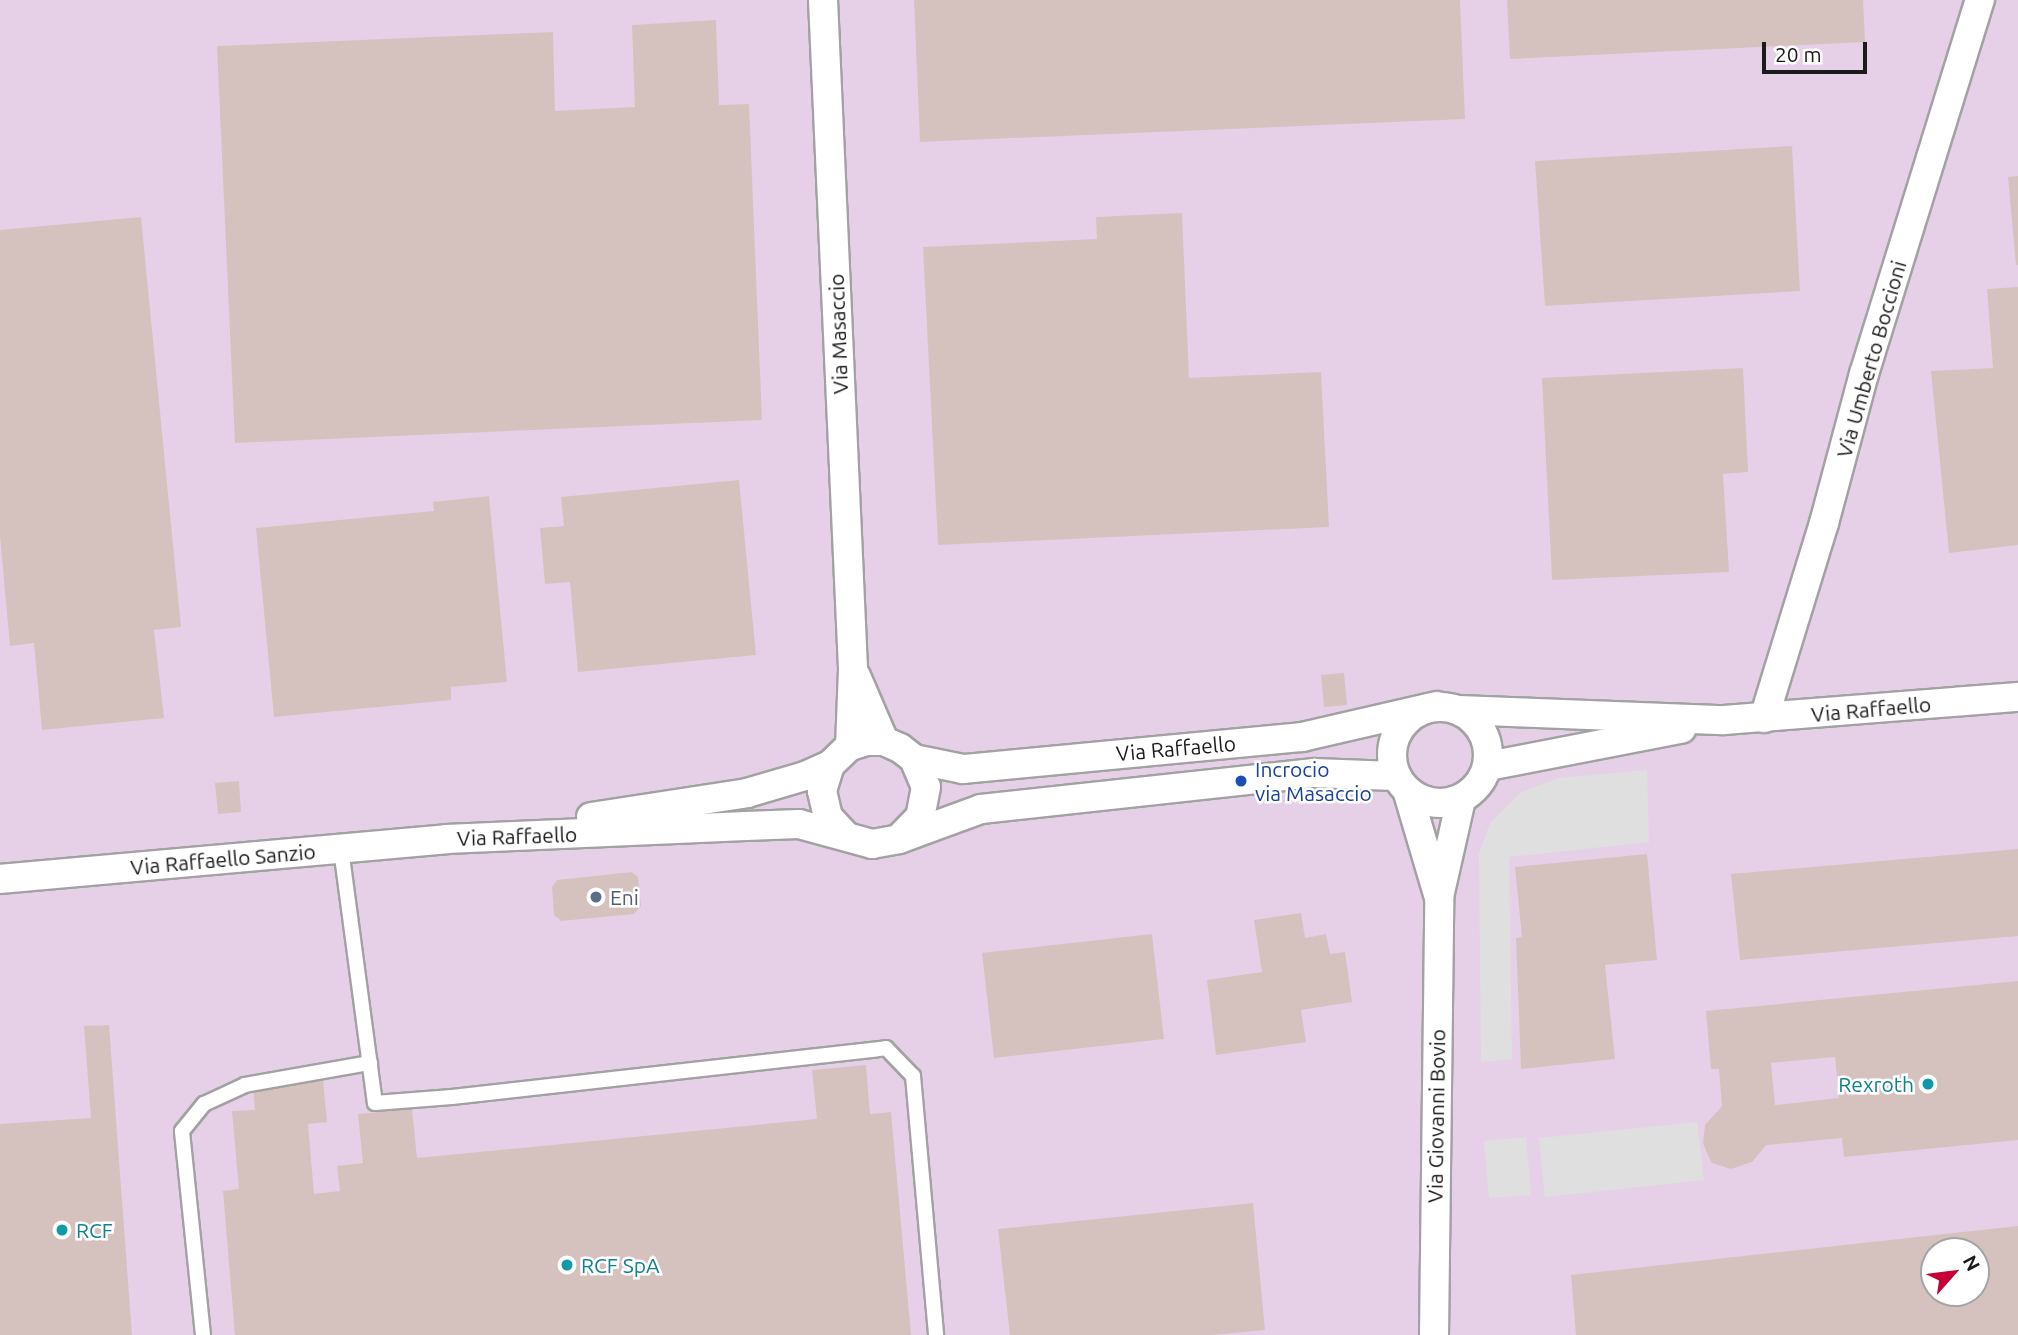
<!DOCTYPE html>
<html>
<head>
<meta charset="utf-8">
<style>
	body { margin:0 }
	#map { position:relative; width:2018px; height:1335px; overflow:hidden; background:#eee4de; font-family:Ubuntu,sans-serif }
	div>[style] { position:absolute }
	.industrial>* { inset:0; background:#e6d0e8 }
	.parking>* { inset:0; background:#dfdfdf }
	.building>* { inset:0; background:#d5c2bf }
	.roads { filter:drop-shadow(2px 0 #a2a2a2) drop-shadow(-2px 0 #a2a2a2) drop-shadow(0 2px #a2a2a2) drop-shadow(0 -2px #a2a2a2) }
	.service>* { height:14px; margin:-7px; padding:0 7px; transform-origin:7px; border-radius:7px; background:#fff }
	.minor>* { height:28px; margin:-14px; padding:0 14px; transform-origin:14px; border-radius:14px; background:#fff }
	.minor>.ring { margin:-14px; padding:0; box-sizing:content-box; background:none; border:28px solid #fff; border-radius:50% }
	.dots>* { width:19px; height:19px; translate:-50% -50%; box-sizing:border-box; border:4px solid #fff; border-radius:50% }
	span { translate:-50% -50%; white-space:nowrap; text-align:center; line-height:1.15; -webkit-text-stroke:5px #fff; paint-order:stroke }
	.street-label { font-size:21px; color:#1b1b1b }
	.transit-label { font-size:21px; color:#164399 }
	.left { translate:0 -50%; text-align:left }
	.service-label { font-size:21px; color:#4e5e75 }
	.culture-label { font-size:21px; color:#0d838f }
	.right { translate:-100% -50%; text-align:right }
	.north { position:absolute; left:1920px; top:1237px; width:70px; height:70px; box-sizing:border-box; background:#fff; border:2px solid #a4a4a4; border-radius:50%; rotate:62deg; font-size:19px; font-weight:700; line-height:28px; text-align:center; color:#1b1b1b }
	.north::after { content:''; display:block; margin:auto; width:24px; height:32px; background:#c50036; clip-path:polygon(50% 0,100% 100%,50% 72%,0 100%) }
	.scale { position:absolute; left:1762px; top:42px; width:105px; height:32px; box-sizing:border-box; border:4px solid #1b1b1b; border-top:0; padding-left:9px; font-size:21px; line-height:24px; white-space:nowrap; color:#1b1b1b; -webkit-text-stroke:5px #fff; paint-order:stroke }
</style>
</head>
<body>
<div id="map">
	<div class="industrial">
		<i style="clip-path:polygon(evenodd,0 0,2018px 0,2018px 1335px,0 1335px,0 0,1934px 1251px,1976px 1251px,1976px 1293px,1934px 1293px,1934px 1251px)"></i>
	</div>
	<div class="parking">
		<i style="clip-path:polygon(1647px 770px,1649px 842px,1509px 857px,1512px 1059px,1481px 1062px,1479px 854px,1490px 823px,1520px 793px,1559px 778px)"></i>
		<i style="clip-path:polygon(1697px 1122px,1704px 1180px,1545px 1197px,1539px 1138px)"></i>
		<i style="clip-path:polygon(1526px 1137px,1531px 1195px,1489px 1198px,1484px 1141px)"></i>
	</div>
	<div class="building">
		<i style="clip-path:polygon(914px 0,1460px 0,1465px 119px,920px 142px)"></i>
		<i style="clip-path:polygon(1507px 0,1863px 0,1865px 42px,1510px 59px)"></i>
		<i style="clip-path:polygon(716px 20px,719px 105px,749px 104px,762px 420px,235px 443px,217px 46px,553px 32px,555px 111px,635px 107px,632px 25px)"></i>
		<i style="clip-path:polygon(1792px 146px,1800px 291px,1545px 306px,1535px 161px)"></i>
		<i style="clip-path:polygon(2018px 176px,2018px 265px,2016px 265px,2008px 177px)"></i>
		<i style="clip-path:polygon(1182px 213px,1189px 378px,1321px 372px,1329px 527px,938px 545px,923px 247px,1097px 239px,1096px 217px)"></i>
		<i style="clip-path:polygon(141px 217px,181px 627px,154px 630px,164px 718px,42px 730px,34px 643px,10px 646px,0 536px,0 230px)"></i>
		<i style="clip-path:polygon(2018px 287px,2018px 545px,1949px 553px,1931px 371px,1993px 368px,1987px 289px)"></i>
		<i style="clip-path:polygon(1743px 368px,1748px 472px,1723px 474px,1729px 572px,1552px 580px,1542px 378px)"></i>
		<i style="clip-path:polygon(739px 480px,756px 655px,578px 672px,570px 582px,545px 584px,540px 528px,564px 526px,561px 497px)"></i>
		<i style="clip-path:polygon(489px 496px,507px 682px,451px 687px,451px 700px,274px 717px,256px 528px,434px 511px,433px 502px)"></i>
		<i style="clip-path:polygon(1344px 673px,1347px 705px,1324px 707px,1321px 675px)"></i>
		<i style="clip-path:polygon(239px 781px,241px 812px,218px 814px,215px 783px)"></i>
		<i style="clip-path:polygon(2018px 849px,2018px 936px,1740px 960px,1731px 874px)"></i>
		<i style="clip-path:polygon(1647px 854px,1657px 960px,1605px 965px,1615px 1059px,1521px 1069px,1516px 938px,1522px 937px,1515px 867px)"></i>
		<i style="clip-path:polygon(632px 872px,638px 877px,641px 906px,634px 914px,561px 921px,554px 915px,552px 887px,557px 880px)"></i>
		<i style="clip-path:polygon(1301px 913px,1305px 938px,1326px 934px,1330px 954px,1345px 952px,1352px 1002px,1301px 1010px,1306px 1042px,1216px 1055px,1207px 980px,1262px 972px,1254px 920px)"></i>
		<i style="clip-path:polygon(1152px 934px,1164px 1039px,994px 1058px,982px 953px)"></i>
		<i style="clip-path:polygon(evenodd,2018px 981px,2018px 1140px,1844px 1157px,1842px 1138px,1766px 1145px,1752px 1162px,1731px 1169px,1712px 1163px,1707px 1153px,1703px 1143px,1705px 1125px,1722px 1106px,1719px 1069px,1711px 1069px,1706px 1011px,2018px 981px,1835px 1057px,1839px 1098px,1775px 1105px,1771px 1063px,1835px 1057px)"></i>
		<i style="clip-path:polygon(109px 1025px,132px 1335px,0 1335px,0 1124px,91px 1118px,84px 1026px)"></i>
		<i style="clip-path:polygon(866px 1065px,870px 1114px,891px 1112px,911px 1335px,235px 1335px,223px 1191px,239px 1189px,232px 1111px,255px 1110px,253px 1087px,323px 1080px,327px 1122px,308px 1124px,314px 1194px,340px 1191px,337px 1166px,363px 1163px,358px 1114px,412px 1109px,417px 1158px,817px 1119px,812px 1070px)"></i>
		<i style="clip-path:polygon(1253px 1203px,1265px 1330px,1213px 1335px,1010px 1335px,998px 1229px)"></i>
		<i style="clip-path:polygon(evenodd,2018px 1226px,2018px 1335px,1576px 1335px,1571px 1275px,2018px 1226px,1934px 1251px,1976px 1251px,1976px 1293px,1934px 1293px,1934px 1251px)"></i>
	</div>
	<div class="roads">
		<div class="service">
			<i style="left:341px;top:849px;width:256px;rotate:82.4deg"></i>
			<i style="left:375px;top:1103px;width:77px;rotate:-4.5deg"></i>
			<i style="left:452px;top:1097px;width:437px;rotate:-6.4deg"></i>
			<i style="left:886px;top:1048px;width:39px;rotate:46deg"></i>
			<i style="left:913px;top:1076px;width:260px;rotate:84.9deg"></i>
			<i style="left:203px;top:1335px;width:205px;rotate:-95.9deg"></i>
			<i style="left:182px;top:1131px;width:35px;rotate:-51deg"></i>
			<i style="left:204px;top:1104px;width:45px;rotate:-24.9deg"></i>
			<i style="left:245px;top:1085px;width:127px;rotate:-10deg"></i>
		</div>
		<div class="minor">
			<i style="left:823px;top:0;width:670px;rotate:87.43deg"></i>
			<i style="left:853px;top:669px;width:77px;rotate:92.2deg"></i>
			<i style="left:856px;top:676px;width:71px;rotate:66.7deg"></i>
			<i class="ring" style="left:1392px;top:707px;width:68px;height:68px"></i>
			<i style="left:1459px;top:710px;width:265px;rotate:2.2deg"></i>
			<i style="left:1724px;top:720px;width:295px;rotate:-4.5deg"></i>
			<i style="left:1764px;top:718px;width:204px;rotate:-72.9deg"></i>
			<i style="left:1824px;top:523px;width:154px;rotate:-75deg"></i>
			<i style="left:1864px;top:374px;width:392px;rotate:-72.8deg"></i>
			<i style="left:914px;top:759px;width:50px;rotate:11.5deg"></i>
			<i style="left:963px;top:769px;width:341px;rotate:-5.4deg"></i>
			<i style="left:1302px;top:737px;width:138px;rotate:-13deg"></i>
			<i style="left:1488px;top:766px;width:197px;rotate:-10.9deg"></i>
			<i style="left:1408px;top:793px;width:105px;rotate:73.5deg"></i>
			<i style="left:591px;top:817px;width:158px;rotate:-8.7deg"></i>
			<i style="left:747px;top:793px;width:60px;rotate:-16.3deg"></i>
			<i style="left:805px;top:776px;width:27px;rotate:-24deg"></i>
			<i style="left:846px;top:836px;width:26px;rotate:-133deg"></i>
			<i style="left:828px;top:817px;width:27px;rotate:-103deg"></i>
			<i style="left:822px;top:791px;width:27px;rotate:-73deg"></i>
			<i style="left:830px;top:765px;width:28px;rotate:-44deg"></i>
			<i style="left:850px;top:746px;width:17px;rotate:-17deg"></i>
			<i style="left:866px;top:741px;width:18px"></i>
			<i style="left:884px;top:741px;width:17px;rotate:24deg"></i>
			<i style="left:900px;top:748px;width:18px;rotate:38deg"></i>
			<i style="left:914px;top:759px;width:30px;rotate:67deg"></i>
			<i style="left:926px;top:787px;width:31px;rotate:101deg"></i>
			<i style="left:920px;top:817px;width:30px;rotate:134deg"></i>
			<i style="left:0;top:879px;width:448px;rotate:-5.1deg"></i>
			<i style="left:446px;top:839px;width:300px;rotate:-2.5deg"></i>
			<i style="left:746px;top:826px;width:53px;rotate:-2.2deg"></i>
			<i style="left:799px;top:824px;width:76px;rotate:15.3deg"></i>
			<i style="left:872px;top:844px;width:27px;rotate:-10deg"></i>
			<i style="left:899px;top:839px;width:87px;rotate:-20.1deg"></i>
			<i style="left:981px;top:809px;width:335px;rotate:-6.2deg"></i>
			<i style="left:1314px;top:773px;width:81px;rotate:2.1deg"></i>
			<i style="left:1434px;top:1335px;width:438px;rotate:-89.3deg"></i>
			<i style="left:1439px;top:897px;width:100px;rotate:-77.3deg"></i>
		</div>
	</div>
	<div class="dots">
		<i style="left:1241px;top:781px;background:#1a4fb4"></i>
		<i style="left:596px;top:897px;background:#5c6f8a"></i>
		<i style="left:1928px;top:1084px;background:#0f9aa8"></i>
		<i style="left:62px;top:1230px;background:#0f9aa8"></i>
		<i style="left:567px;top:1265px;background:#0f9aa8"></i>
	</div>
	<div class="street-label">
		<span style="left:838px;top:334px;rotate:-92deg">Via Masaccio</span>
		<span style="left:1871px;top:359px;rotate:-74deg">Via Umberto Boccioni</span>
		<span style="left:1871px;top:709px;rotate:-5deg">Via Raffaello</span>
		<span style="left:1176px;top:748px;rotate:-5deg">Via Raffaello</span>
		<span style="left:517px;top:836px;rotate:-2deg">Via Raffaello</span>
		<span style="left:223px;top:859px;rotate:-5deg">Via Raffaello Sanzio</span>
		<span style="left:1436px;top:1116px;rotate:-89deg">Via Giovanni Bovio</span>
	</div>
	<div class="transit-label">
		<span class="left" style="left:1255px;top:781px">Incrocio<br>via Masaccio</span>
	</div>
	<div class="service-label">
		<span class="left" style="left:610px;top:897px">Eni</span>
	</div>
	<div class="culture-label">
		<span class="right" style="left:1914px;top:1084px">Rexroth</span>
		<span class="left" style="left:76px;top:1230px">RCF</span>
		<span class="left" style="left:581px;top:1265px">RCF SpA</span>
	</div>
	<div class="north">N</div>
	<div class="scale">20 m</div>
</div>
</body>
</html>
